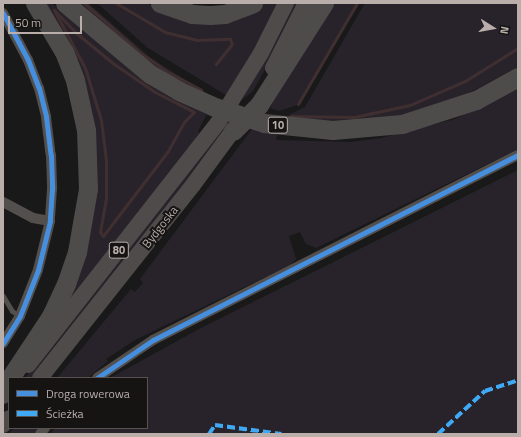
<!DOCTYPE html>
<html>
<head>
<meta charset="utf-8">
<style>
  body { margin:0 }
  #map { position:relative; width:521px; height:437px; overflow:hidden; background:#191919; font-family:"Titillium Web",sans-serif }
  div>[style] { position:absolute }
  .green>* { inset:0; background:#28232b }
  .stream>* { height:3px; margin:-1.5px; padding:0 1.5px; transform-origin:1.5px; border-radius:1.5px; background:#402f30 }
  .lane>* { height:5px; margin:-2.5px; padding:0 2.5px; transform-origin:2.5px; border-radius:2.5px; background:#524f4d }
  .street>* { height:10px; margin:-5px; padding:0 5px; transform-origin:5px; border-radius:5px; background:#524f4d }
  .primary>* { height:16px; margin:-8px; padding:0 8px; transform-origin:8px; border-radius:8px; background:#4e4b4a }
  .highway>* { height:19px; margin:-9.5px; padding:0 9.5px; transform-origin:9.5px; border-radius:9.5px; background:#4e4b4b }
  .quiet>* { height:4px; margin-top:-2px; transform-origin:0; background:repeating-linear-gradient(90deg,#3fa9f5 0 8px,transparent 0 12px) }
  .cycleway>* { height:5px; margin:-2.5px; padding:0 2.5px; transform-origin:2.5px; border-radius:2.5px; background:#468fdf }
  span { translate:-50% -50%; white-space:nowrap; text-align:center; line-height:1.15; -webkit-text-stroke:4px #151413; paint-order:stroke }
  .shield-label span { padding:1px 3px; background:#151413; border:1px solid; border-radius:3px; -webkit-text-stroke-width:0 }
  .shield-label { font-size:11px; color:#baaeab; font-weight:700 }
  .street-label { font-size:12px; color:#baaeab }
  .frame { position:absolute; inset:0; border:4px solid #baaeab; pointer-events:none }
  .legend { position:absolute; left:8px; top:377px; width:140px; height:52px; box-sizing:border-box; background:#151413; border:1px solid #575250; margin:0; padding:5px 7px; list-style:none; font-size:12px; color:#baaeab }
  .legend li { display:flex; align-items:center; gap:8px; height:20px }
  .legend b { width:20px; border:1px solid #575250 }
  .north { position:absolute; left:473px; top:8px; width:40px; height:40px; -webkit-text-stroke:3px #151413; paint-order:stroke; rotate:101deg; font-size:11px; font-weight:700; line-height:16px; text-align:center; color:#baaeab }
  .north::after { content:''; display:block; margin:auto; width:14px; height:18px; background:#baaeab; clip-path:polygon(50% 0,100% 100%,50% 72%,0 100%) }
  .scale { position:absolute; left:8px; top:16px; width:74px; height:18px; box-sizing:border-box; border:2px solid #baaeab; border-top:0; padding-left:5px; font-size:12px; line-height:14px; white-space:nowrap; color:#baaeab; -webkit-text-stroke:3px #151413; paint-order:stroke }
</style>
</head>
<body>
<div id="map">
  <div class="green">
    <i style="clip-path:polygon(46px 3px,52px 3px,121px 62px,208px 112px,198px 131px,200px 135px,53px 323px,95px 183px)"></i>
    <i style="clip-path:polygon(76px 3px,88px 3px,151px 58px,217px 100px,164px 74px)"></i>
    <i style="clip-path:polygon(97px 3px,147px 3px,152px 6px,252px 11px,265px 3px,279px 3px,253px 55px,226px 95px,148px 48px)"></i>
    <i style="clip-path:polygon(292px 3px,299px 3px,273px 55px,253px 91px,242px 100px)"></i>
    <i style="clip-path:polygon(329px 3px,359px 3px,300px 104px,279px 111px,270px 108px,295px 58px)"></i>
    <i style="clip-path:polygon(365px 3px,518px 3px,518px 67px,461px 97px,400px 116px,350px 122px,288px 118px,289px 115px,305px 107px)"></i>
    <i style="clip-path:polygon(518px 86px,518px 149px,316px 248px,306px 244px,300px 232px,289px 236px,296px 259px,290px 265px,135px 340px,106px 359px,108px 361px,88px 378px,57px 378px,131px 289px,135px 292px,143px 283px,140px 279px,252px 129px,277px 135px,276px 140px,351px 142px,381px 138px,455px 119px)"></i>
    <i style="clip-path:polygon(227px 123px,229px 123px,214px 147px,33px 378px,25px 378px)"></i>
    <i style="clip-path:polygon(518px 170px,518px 434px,50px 434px,55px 428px,147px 428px,147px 378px,110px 378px,197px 330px)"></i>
    <i style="clip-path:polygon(14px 428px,39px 428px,34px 434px,8px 434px)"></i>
  </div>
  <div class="stream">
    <i style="left:84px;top:3px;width:77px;rotate:41.3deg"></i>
    <i style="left:142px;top:54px;width:29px;rotate:35deg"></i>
    <i style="left:166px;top:71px;width:40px;rotate:28deg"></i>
    <i style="left:116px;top:3px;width:57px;rotate:30.6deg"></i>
    <i style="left:165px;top:32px;width:33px;rotate:14deg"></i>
    <i style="left:197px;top:40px;width:33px;rotate:-2deg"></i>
    <i style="left:230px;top:39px;width:5px;rotate:68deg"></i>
    <i style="left:232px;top:44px;width:26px;rotate:129deg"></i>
    <i style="left:54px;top:10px;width:30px;rotate:46deg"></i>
    <i style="left:75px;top:32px;width:50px;rotate:39.4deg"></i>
    <i style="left:114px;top:64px;width:50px;rotate:34.3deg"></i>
    <i style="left:155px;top:92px;width:44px;rotate:27.1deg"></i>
    <i style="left:194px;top:112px;width:14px;rotate:135deg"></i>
    <i style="left:184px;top:122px;width:33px;rotate:119deg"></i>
    <i style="left:168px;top:151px;width:107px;rotate:127.4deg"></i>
    <i style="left:103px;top:236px;width:5px;rotate:-127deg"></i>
    <i style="left:100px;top:232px;width:36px;rotate:-80deg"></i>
    <i style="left:106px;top:197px;width:37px;rotate:-90deg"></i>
    <i style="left:106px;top:160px;width:40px;rotate:-97.1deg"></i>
    <i style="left:101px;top:120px;width:54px;rotate:-107.1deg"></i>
    <i style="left:85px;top:68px;width:66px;rotate:-118.1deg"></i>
    <i style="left:298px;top:104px;width:117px;rotate:-59.7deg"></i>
    <i style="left:291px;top:116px;width:63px;rotate:0.9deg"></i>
    <i style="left:354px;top:117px;width:57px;rotate:-12.1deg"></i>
    <i style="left:410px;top:105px;width:60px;rotate:-23.6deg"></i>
    <i style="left:465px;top:81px;width:62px;rotate:-31.9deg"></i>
  </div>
  <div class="lane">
    <i style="left:3px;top:296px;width:17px;rotate:59deg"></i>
    <i style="left:12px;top:311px;width:9px;rotate:32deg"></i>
  </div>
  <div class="street">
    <i style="left:3px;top:13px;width:53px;rotate:62deg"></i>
    <i style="left:28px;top:60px;width:30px;rotate:69deg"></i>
    <i style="left:39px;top:88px;width:30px;rotate:76deg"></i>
    <i style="left:46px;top:117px;width:38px;rotate:83deg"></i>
    <i style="left:51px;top:155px;width:34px;rotate:88deg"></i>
    <i style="left:52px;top:189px;width:32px;rotate:94deg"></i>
    <i style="left:50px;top:221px;width:50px;rotate:103.8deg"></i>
    <i style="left:38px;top:270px;width:49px;rotate:111.4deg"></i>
    <i style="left:20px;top:316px;width:32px;rotate:122deg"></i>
    <i style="left:3px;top:202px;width:34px;rotate:28deg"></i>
    <i style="left:33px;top:218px;width:17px;rotate:10deg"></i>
    <i style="left:97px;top:378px;width:68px;rotate:-34.2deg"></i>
    <i style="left:153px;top:340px;width:409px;rotate:-26.9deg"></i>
    <i style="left:40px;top:434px;width:8px;rotate:-50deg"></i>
  </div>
  <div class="primary">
    <i style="left:273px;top:68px;width:73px;rotate:-63.1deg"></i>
    <i style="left:28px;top:365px;width:310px;rotate:-51.9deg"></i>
    <i style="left:219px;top:121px;width:80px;rotate:-58.3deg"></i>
    <i style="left:261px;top:53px;width:56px;rotate:-63.4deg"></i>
    <i style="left:40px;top:378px;width:246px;rotate:-51.6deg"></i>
    <i style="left:193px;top:185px;width:79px;rotate:-53.7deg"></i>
    <i style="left:3px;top:396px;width:9px;rotate:-49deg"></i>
    <i style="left:3px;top:425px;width:9px;rotate:-49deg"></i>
  </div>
  <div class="highway">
    <i style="left:65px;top:3px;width:111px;rotate:39.9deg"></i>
    <i style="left:150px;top:74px;width:34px;rotate:30deg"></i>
    <i style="left:179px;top:91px;width:36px;rotate:24deg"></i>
    <i style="left:212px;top:106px;width:55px;rotate:18.1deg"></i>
    <i style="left:264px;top:123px;width:69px;rotate:5.8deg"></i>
    <i style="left:333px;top:130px;width:69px;rotate:-5deg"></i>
    <i style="left:402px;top:124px;width:78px;rotate:-18deg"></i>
    <i style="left:476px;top:100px;width:48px;rotate:-28.7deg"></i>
    <i style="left:160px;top:3px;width:34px;rotate:19deg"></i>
    <i style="left:192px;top:14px;width:18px;rotate:3deg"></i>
    <i style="left:210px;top:15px;width:15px;rotate:-4deg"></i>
    <i style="left:225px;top:14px;width:30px;rotate:-21deg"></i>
    <i style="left:233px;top:131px;width:37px;rotate:-45deg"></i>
    <i style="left:259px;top:105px;width:121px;rotate:-57.5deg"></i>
    <i style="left:10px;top:378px;width:74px;rotate:-56.5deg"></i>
    <i style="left:51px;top:316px;width:35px;rotate:-65deg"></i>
    <i style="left:66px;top:284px;width:34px;rotate:-71deg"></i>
    <i style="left:77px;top:252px;width:64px;rotate:-80.1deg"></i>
    <i style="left:88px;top:189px;width:59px;rotate:-91.9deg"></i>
    <i style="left:86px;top:130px;width:51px;rotate:-102.4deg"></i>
    <i style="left:75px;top:80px;width:30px;rotate:-111deg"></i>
    <i style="left:64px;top:52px;width:57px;rotate:-120.6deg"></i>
  </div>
  <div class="quiet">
    <i style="left:209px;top:434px;width:11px;rotate:-56deg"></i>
    <i style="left:215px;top:425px;width:67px;rotate:7.8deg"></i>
    <i style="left:438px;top:434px;width:64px;rotate:-42.5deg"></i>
    <i style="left:485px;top:391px;width:35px;rotate:-18deg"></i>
  </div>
  <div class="cycleway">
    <i style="left:3px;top:13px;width:53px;rotate:62deg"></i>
    <i style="left:28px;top:60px;width:30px;rotate:69deg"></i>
    <i style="left:39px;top:88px;width:30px;rotate:76deg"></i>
    <i style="left:46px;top:117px;width:38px;rotate:83deg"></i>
    <i style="left:51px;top:155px;width:34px;rotate:88deg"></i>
    <i style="left:52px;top:189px;width:32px;rotate:94deg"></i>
    <i style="left:50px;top:221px;width:50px;rotate:103.8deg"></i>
    <i style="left:38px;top:270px;width:49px;rotate:111.4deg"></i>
    <i style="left:20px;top:316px;width:32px;rotate:122deg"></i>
    <i style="left:97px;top:378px;width:68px;rotate:-34.2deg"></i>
    <i style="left:153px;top:340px;width:409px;rotate:-26.9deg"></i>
  </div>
  <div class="shield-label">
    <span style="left:278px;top:125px">10</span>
    <span style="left:119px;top:250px">80</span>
  </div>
  <div class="street-label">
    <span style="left:160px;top:227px;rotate:-52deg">Bydgoska</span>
  </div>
  <div class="frame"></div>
  <ul class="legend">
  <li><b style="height:5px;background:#468fdf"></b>Droga rowerowa</li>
  <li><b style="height:5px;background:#3fa9f5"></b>Ścieżka</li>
  </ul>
  <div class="north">N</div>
  <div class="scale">50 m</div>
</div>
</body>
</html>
